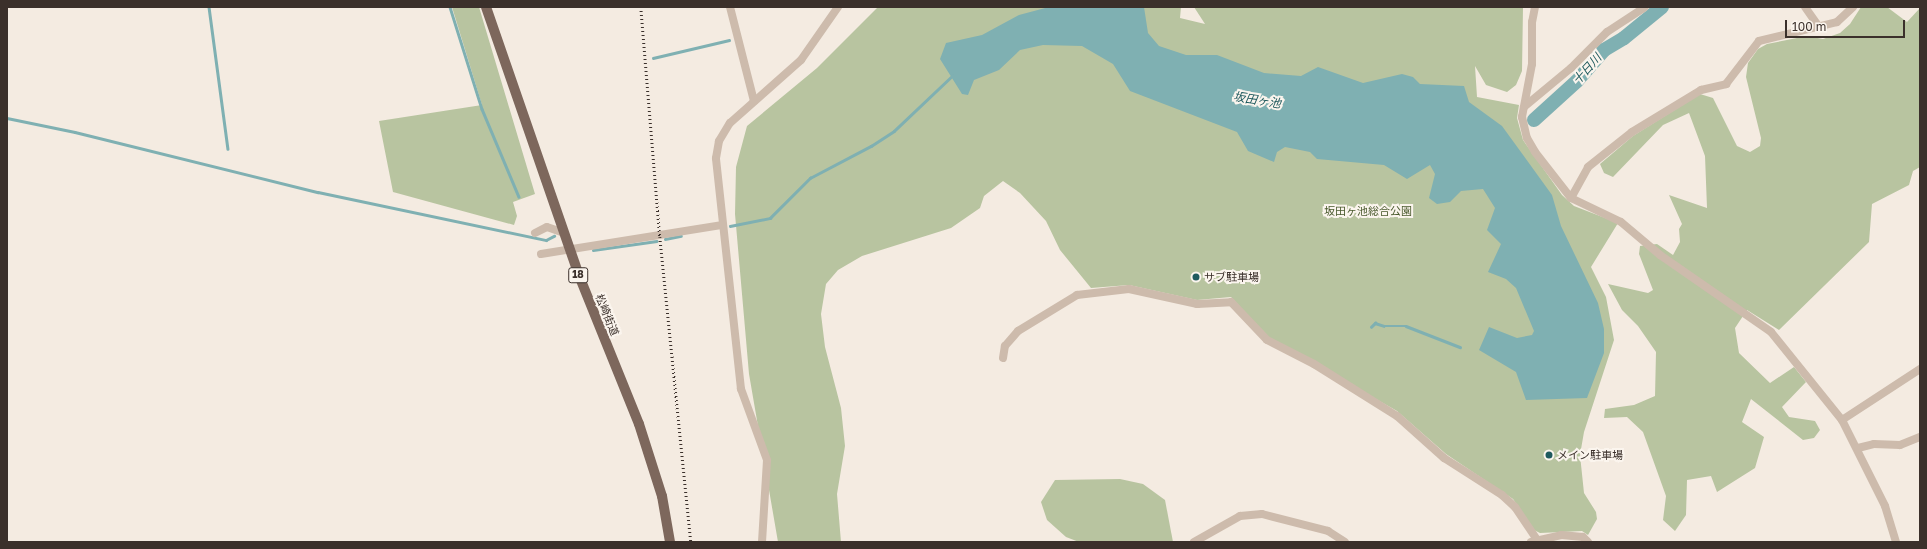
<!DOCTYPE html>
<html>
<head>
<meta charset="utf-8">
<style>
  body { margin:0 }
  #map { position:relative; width:1927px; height:549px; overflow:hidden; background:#f4ebe1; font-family:"Golos Text","Noto Sans JP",sans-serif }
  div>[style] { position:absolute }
  .green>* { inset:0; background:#b8c4a0 }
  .water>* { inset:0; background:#7fb0b2 }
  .stream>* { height:2.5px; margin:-1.25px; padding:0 1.25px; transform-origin:1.25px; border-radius:1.25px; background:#7fb0b2 }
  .river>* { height:14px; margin:-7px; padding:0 7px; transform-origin:7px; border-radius:7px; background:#7fb0b2 }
  .minor>* { height:8px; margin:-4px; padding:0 4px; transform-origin:4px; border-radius:4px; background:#cdbbac }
  .major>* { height:10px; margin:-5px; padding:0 5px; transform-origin:5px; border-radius:5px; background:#7d675c }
  .rail>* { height:2.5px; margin-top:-1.25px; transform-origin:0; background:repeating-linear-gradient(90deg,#3b302b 0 1px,transparent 0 4px) }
  .dots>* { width:11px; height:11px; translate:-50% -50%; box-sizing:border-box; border:2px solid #fbf5ee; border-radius:50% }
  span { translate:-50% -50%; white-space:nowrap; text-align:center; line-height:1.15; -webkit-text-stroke:4px #fbf5ee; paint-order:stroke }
  .shield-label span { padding:1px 3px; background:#fbf5ee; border:1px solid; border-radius:3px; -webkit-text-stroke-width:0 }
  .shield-label { font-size:10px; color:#3b302b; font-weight:700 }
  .park-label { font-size:11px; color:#4a5a2e }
  .poi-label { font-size:11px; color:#3b302b }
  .left { translate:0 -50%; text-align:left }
  .street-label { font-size:11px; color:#3b302b }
  .water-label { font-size:12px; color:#1f5a5e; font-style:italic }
  .frame { position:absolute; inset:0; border:8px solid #3b302b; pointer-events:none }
  .scale { position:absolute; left:1785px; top:20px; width:120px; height:18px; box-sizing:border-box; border:2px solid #3b302b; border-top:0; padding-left:5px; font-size:12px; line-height:14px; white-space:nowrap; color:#3b302b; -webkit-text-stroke:3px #fbf5ee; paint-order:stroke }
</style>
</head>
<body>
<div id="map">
  <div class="green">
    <i style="clip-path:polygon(452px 7px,479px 7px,535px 194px,513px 202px,517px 216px,514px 225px,393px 192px,379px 121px,482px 105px)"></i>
    <i style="clip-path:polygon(878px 7px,1181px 7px,1180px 18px,1205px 24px,1194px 7px,1523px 7px,1522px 71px,1516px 85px,1507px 92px,1486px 85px,1475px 66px,1477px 97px,1519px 105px,1517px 118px,1523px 140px,1562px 195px,1574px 206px,1618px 223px,1591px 267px,1606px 297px,1614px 340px,1584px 432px,1580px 455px,1584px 493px,1596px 512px,1597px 519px,1588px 535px,1582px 531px,1540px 533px,1534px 530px,1513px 499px,1446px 454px,1397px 411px,1269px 338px,1231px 297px,1197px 300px,1129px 285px,1091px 288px,1060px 250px,1046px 221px,1020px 193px,1003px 181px,984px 196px,980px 208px,951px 228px,862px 256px,838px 270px,826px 284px,821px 314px,825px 347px,841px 408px,845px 446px,837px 494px,841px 542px,778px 542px,749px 374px,735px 214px,736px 167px,747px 126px,817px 68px)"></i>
    <i style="clip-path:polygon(1861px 7px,1887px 7px,1907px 22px,1920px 8px,1920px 167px,1913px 171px,1909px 185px,1872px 204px,1869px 242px,1779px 330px,1747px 310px,1735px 328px,1739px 353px,1770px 383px,1794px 367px,1806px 382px,1782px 407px,1789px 417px,1815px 421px,1820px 430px,1814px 438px,1803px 440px,1751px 399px,1742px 422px,1764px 437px,1755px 468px,1717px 492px,1711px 476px,1687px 480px,1686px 515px,1675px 531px,1663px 520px,1666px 496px,1643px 432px,1627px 417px,1604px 418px,1605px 409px,1634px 405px,1655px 396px,1656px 352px,1638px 326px,1622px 310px,1608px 284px,1648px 293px,1653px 290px,1639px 254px,1640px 246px,1657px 244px,1673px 255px,1680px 242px,1679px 229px,1682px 224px,1669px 195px,1707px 208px,1705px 156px,1689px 113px,1663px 125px,1613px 177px,1604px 173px,1600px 164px,1633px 136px,1700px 94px,1713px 98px,1737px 146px,1750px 152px,1760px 146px,1761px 138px,1746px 77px,1748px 63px,1758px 49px,1767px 44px,1807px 36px,1823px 39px,1840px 33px,1850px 24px)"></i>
    <i style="clip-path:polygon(1120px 479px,1143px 484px,1165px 500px,1173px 542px,1079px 542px,1066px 537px,1047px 520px,1041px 502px,1055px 480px)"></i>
  </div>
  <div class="water">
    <i style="clip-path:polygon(1049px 7px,1144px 7px,1148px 33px,1159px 46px,1186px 55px,1217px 55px,1264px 73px,1301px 76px,1318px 67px,1363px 83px,1402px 74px,1413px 77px,1420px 84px,1464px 86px,1469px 102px,1502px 126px,1552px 195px,1561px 226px,1598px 303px,1604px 329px,1604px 353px,1587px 398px,1526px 400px,1516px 372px,1479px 350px,1489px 327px,1517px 338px,1532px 335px,1534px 331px,1516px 288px,1506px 279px,1488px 272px,1501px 244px,1487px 230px,1495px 208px,1483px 189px,1461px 191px,1450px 202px,1437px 204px,1429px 198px,1435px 174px,1430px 165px,1407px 179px,1384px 165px,1317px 159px,1310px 152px,1285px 147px,1277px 152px,1274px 162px,1248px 151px,1237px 132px,1130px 91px,1113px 64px,1082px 46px,1043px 45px,1020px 50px,999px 70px,974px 80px,968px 95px,962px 94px,940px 59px,946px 43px,982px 35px,1019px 15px)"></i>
  </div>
  <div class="stream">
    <i style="left:209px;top:7px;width:143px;rotate:82.4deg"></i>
    <i style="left:450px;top:7px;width:107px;rotate:72.6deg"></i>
    <i style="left:482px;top:109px;width:95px;rotate:67.2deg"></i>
    <i style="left:653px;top:58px;width:78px;rotate:-13.3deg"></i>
    <i style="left:7px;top:118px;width:69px;rotate:11.6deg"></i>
    <i style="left:75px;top:132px;width:250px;rotate:13.9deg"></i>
    <i style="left:318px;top:192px;width:233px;rotate:11.9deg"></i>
    <i style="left:546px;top:240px;width:9px;rotate:-27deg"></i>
    <i style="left:730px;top:226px;width:41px;rotate:-11.3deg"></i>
    <i style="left:770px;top:218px;width:57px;rotate:-45deg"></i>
    <i style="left:810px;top:178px;width:69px;rotate:-27.7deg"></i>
    <i style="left:871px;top:146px;width:27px;rotate:-33deg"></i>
    <i style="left:894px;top:131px;width:80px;rotate:-43.5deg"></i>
    <i style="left:665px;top:239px;width:16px;rotate:-11deg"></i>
    <i style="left:593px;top:250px;width:64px;rotate:-8.1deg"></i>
    <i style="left:1371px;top:327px;width:6px;rotate:-45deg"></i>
    <i style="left:1375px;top:323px;width:9px;rotate:18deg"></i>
    <i style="left:1384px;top:326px;width:22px"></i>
    <i style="left:1406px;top:326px;width:58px;rotate:21.3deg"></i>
  </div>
  <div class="river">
    <i style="left:1534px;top:120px;width:58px;rotate:-42.2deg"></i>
    <i style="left:1577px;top:81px;width:41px;rotate:-48.9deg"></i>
    <i style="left:1604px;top:50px;width:23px;rotate:-31deg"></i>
    <i style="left:1624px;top:38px;width:49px;rotate:-39.2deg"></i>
  </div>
  <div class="minor">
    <i style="left:730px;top:7px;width:97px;rotate:75.7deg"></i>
    <i style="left:1535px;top:7px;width:15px;rotate:101deg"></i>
    <i style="left:1532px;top:22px;width:42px;rotate:90deg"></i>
    <i style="left:1532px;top:64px;width:54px;rotate:100.7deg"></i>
    <i style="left:1522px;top:117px;width:22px;rotate:77deg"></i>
    <i style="left:1527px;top:138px;width:16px;rotate:60deg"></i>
    <i style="left:1535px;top:152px;width:58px;rotate:52deg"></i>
    <i style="left:1571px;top:198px;width:55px;rotate:25.6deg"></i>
    <i style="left:1621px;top:222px;width:51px;rotate:40.2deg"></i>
    <i style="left:1660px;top:255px;width:135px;rotate:34.7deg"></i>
    <i style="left:1771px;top:332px;width:113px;rotate:51.1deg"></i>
    <i style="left:1842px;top:420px;width:96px;rotate:63.4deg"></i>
    <i style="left:1885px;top:506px;width:38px;rotate:73deg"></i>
    <i style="left:1805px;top:7px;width:24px;rotate:55deg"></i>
    <i style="left:1524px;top:107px;width:61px;rotate:-39.7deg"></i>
    <i style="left:1571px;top:68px;width:51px;rotate:-45deg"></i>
    <i style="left:1607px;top:32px;width:45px;rotate:-33.3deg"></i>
    <i style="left:1571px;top:198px;width:35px;rotate:-61deg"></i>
    <i style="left:1588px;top:167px;width:56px;rotate:-38.5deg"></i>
    <i style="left:1632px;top:132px;width:81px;rotate:-31.3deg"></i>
    <i style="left:1701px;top:90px;width:26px;rotate:-13deg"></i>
    <i style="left:1726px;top:84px;width:54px;rotate:-52.5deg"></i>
    <i style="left:1759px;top:41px;width:80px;rotate:-13.7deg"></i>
    <i style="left:1837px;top:22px;width:22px;rotate:-43deg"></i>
    <i style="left:535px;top:233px;width:13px;rotate:-27deg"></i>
    <i style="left:547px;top:227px;width:18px;rotate:19deg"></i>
    <i style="left:541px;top:254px;width:184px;rotate:-9.1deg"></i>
    <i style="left:1003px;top:358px;width:12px;rotate:-81deg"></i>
    <i style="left:1005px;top:346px;width:20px;rotate:-49deg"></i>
    <i style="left:1018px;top:331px;width:69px;rotate:-31.4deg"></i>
    <i style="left:1077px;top:295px;width:52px;rotate:-6.6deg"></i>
    <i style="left:1129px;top:289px;width:70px;rotate:12.4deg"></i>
    <i style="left:1197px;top:304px;width:34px;rotate:-3deg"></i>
    <i style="left:1231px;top:302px;width:52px;rotate:46.5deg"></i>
    <i style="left:1267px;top:340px;width:53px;rotate:27.1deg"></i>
    <i style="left:1314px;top:364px;width:98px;rotate:32.1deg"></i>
    <i style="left:1397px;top:416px;width:63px;rotate:41.8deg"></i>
    <i style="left:1444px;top:458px;width:69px;rotate:32.5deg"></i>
    <i style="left:1502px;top:495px;width:18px;rotate:43deg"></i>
    <i style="left:1515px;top:507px;width:40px;rotate:56deg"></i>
    <i style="left:1842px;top:420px;width:93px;rotate:-33.2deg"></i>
    <i style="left:1858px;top:448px;width:16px;rotate:-14deg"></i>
    <i style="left:1874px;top:444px;width:26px;rotate:2deg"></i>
    <i style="left:1900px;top:445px;width:22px;rotate:-22deg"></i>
    <i style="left:762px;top:542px;width:82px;rotate:-86.5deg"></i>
    <i style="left:767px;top:460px;width:76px;rotate:-110.1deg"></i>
    <i style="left:741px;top:389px;width:232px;rotate:-96.2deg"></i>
    <i style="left:716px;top:158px;width:17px;rotate:-80deg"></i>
    <i style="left:719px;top:141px;width:21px;rotate:-59deg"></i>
    <i style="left:730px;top:123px;width:95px;rotate:-41.6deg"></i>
    <i style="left:801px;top:60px;width:65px;rotate:-55.1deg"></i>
    <i style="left:1194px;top:542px;width:53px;rotate:-29.5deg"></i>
    <i style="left:1240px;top:516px;width:22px;rotate:-5deg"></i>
    <i style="left:1262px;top:514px;width:68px;rotate:14.4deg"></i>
    <i style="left:1328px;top:531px;width:20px;rotate:33deg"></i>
    <i style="left:1531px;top:542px;width:31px;rotate:-13deg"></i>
    <i style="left:1561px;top:535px;width:22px;rotate:5deg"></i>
    <i style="left:1583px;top:537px;width:7px;rotate:45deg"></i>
  </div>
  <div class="major">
    <i style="left:486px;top:7px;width:287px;rotate:70.9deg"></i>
    <i style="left:580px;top:278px;width:157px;rotate:68deg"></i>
    <i style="left:639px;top:424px;width:76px;rotate:72.3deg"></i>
    <i style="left:662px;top:496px;width:47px;rotate:80.1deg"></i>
  </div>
  <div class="rail">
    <i style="left:641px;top:7px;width:231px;rotate:85.3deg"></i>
    <i style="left:660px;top:237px;width:307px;rotate:84.2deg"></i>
  </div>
  <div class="dots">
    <i style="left:1196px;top:277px;background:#1f5a5e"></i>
    <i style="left:1549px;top:455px;background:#1f5a5e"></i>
  </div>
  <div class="shield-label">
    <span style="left:578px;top:275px">18</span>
  </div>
  <div class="park-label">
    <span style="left:1368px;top:211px">坂田ヶ池総合公園</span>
  </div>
  <div class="poi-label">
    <span class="left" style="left:1204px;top:277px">サブ駐車場</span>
    <span class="left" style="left:1557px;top:455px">メイン駐車場</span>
  </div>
  <div class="street-label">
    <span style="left:607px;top:315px;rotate:68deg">松崎街道</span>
  </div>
  <div class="water-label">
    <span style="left:1587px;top:69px;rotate:-48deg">十日川</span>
    <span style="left:1257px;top:100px;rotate:9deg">坂田ヶ池</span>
  </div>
  <div class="frame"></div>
  <div class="scale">100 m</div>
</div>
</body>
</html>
